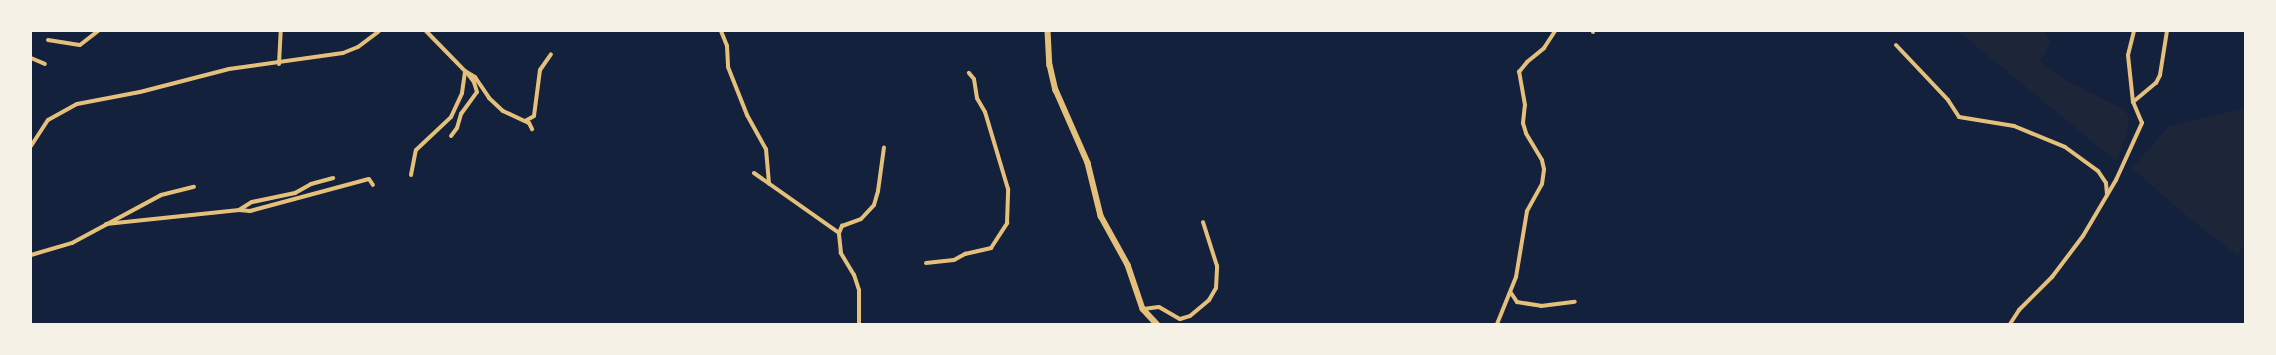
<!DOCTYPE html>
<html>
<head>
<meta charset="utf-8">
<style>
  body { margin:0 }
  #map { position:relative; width:2276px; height:355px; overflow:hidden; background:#14213d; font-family:Bitter,serif }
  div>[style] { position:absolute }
  .green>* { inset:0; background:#1d2539 }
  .minor>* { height:4px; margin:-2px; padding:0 2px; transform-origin:2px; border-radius:2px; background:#e5c07b }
  .tertiary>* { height:5.5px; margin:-2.75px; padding:0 2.75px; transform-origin:2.75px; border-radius:2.75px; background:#e5c07b }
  span { translate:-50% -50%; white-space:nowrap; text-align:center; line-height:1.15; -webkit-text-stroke:3px #f6f1e7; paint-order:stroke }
  .frame { position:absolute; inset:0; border:32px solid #f6f1e7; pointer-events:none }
</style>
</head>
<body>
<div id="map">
  <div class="green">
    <i style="clip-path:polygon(1958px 31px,2044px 31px,2051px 42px,2040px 61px,2064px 79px,2125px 110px,2129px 118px,2127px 133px,2116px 161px)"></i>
    <i style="clip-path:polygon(2245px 108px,2245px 242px,2238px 256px,2183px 213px,2132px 168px,2169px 126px)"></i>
  </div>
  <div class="minor">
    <i style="left:426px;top:31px;width:56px;rotate:45.7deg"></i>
    <i style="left:465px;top:71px;width:12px;rotate:31deg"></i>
    <i style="left:475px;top:77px;width:25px;rotate:56deg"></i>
    <i style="left:489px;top:98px;width:19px;rotate:43deg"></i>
    <i style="left:503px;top:111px;width:29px;rotate:25deg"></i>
    <i style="left:529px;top:123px;width:7px;rotate:63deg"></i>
    <i style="left:721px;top:31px;width:16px;rotate:68deg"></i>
    <i style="left:727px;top:46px;width:21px;rotate:87deg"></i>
    <i style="left:728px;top:67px;width:52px;rotate:68.4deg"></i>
    <i style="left:747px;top:115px;width:39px;rotate:61deg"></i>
    <i style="left:766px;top:149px;width:35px;rotate:85deg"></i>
    <i style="left:1593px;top:31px;width:1px;rotate:90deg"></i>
    <i style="left:48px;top:40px;width:32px;rotate:9deg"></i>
    <i style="left:80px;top:45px;width:23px;rotate:-38deg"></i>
    <i style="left:1896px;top:45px;width:76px;rotate:46.6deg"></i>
    <i style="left:1948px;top:100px;width:20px;rotate:57deg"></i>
    <i style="left:1959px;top:117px;width:56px;rotate:9.3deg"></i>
    <i style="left:2014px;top:126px;width:55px;rotate:22.4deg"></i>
    <i style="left:2065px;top:147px;width:41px;rotate:36deg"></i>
    <i style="left:2098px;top:171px;width:14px;rotate:56deg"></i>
    <i style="left:2106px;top:183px;width:12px;rotate:85deg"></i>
    <i style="left:31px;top:58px;width:15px;rotate:23deg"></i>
    <i style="left:279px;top:64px;width:33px;rotate:-87deg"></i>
    <i style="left:2133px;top:102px;width:30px;rotate:-40deg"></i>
    <i style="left:2156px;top:83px;width:9px;rotate:-63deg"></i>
    <i style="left:2160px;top:75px;width:45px;rotate:-81deg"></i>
    <i style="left:525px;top:121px;width:10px;rotate:-29deg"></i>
    <i style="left:534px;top:116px;width:46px;rotate:-82.6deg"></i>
    <i style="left:540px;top:70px;width:19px;rotate:-55deg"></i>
    <i style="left:451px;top:136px;width:10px;rotate:-53deg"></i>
    <i style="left:457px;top:128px;width:15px;rotate:-74deg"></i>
    <i style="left:461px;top:114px;width:27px;rotate:-54deg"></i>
    <i style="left:477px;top:92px;width:10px;rotate:-107deg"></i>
    <i style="left:474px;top:82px;width:10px;rotate:-127deg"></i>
    <i style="left:31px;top:146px;width:31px;rotate:-57deg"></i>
    <i style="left:48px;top:120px;width:33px;rotate:-29deg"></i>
    <i style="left:77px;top:104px;width:64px;rotate:-10.8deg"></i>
    <i style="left:140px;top:92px;width:92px;rotate:-14.5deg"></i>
    <i style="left:229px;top:69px;width:115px;rotate:-8deg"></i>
    <i style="left:343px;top:53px;width:16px;rotate:-22deg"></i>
    <i style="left:358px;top:47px;width:26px;rotate:-37deg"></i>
    <i style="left:754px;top:173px;width:104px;rotate:35.2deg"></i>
    <i style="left:411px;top:175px;width:25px;rotate:-79deg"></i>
    <i style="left:416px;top:150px;width:48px;rotate:-43.3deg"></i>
    <i style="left:451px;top:117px;width:26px;rotate:-65deg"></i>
    <i style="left:462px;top:93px;width:22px;rotate:-82deg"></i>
    <i style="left:239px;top:210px;width:11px;rotate:5deg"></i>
    <i style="left:250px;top:211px;width:123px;rotate:-15.1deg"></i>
    <i style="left:369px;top:179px;width:7px;rotate:56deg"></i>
    <i style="left:106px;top:224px;width:134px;rotate:-6deg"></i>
    <i style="left:239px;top:210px;width:15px;rotate:-32deg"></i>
    <i style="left:252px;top:202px;width:44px;rotate:-11.8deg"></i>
    <i style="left:295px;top:193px;width:18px;rotate:-29deg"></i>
    <i style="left:311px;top:184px;width:23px;rotate:-15deg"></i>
    <i style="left:31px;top:255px;width:43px;rotate:-16.3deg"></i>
    <i style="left:72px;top:243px;width:101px;rotate:-28.3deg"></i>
    <i style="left:161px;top:195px;width:34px;rotate:-14deg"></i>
    <i style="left:926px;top:263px;width:28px;rotate:-6deg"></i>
    <i style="left:954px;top:260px;width:13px;rotate:-29deg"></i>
    <i style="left:965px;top:254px;width:27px;rotate:-13deg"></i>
    <i style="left:991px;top:248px;width:30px;rotate:-57deg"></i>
    <i style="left:1007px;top:223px;width:34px;rotate:-88deg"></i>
    <i style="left:1008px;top:189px;width:80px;rotate:-106.6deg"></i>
    <i style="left:985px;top:112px;width:16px;rotate:-120deg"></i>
    <i style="left:977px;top:98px;width:19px;rotate:-99deg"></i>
    <i style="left:974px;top:79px;width:8px;rotate:-130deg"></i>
    <i style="left:1511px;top:293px;width:11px;rotate:56deg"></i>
    <i style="left:1517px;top:302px;width:24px;rotate:9deg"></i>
    <i style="left:1541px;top:306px;width:34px;rotate:-7deg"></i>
    <i style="left:1143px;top:309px;width:16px;rotate:-7deg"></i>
    <i style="left:1159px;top:307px;width:24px;rotate:30deg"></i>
    <i style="left:1180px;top:319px;width:10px;rotate:-17deg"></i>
    <i style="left:1190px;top:316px;width:25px;rotate:-40deg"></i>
    <i style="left:1209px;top:300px;width:14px;rotate:-60deg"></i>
    <i style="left:1216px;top:288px;width:22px;rotate:-87deg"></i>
    <i style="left:1217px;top:266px;width:46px;rotate:-107.7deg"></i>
    <i style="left:859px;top:324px;width:34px;rotate:-90deg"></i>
    <i style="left:859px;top:290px;width:16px;rotate:-108deg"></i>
    <i style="left:854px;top:275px;width:26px;rotate:-121deg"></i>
    <i style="left:841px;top:253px;width:20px;rotate:-96deg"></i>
    <i style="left:839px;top:233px;width:8px;rotate:-67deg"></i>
    <i style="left:842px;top:226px;width:20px;rotate:-20deg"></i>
    <i style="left:861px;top:219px;width:19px;rotate:-47deg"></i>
    <i style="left:874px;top:205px;width:15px;rotate:-74deg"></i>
    <i style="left:878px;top:191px;width:44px;rotate:-82.2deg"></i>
    <i style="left:1497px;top:324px;width:51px;rotate:-68deg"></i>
    <i style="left:1516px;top:277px;width:67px;rotate:-80.5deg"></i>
    <i style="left:1527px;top:211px;width:31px;rotate:-61deg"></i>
    <i style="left:1542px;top:184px;width:15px;rotate:-82deg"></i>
    <i style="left:1544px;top:169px;width:9px;rotate:-103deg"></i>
    <i style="left:1542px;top:160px;width:31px;rotate:-121deg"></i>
    <i style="left:1526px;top:133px;width:10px;rotate:-107deg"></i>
    <i style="left:1523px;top:123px;width:18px;rotate:-84deg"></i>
    <i style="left:1525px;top:105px;width:34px;rotate:-100deg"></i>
    <i style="left:1519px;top:72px;width:13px;rotate:-51deg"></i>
    <i style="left:1527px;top:62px;width:22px;rotate:-39deg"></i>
    <i style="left:1544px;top:48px;width:20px;rotate:-57deg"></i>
    <i style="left:2010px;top:324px;width:17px;rotate:-57deg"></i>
    <i style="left:2019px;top:310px;width:47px;rotate:-45deg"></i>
    <i style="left:2052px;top:277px;width:51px;rotate:-52.9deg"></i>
    <i style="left:2083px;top:236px;width:65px;rotate:-59.5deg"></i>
    <i style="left:2116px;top:180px;width:63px;rotate:-65.5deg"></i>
    <i style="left:2142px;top:123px;width:23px;rotate:-113deg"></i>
    <i style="left:2133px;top:102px;width:47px;rotate:-96.1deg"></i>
    <i style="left:2128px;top:55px;width:25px;rotate:-76deg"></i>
  </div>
  <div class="tertiary">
    <i style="left:1048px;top:31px;width:34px;rotate:87deg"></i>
    <i style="left:1050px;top:65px;width:26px;rotate:77deg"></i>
    <i style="left:1056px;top:90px;width:80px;rotate:66.3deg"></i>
    <i style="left:1088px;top:163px;width:55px;rotate:76.2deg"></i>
    <i style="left:1101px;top:216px;width:56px;rotate:61.1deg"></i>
    <i style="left:1128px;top:265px;width:46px;rotate:71.2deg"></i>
    <i style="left:1143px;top:309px;width:21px;rotate:47deg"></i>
  </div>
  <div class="frame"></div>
</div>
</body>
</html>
